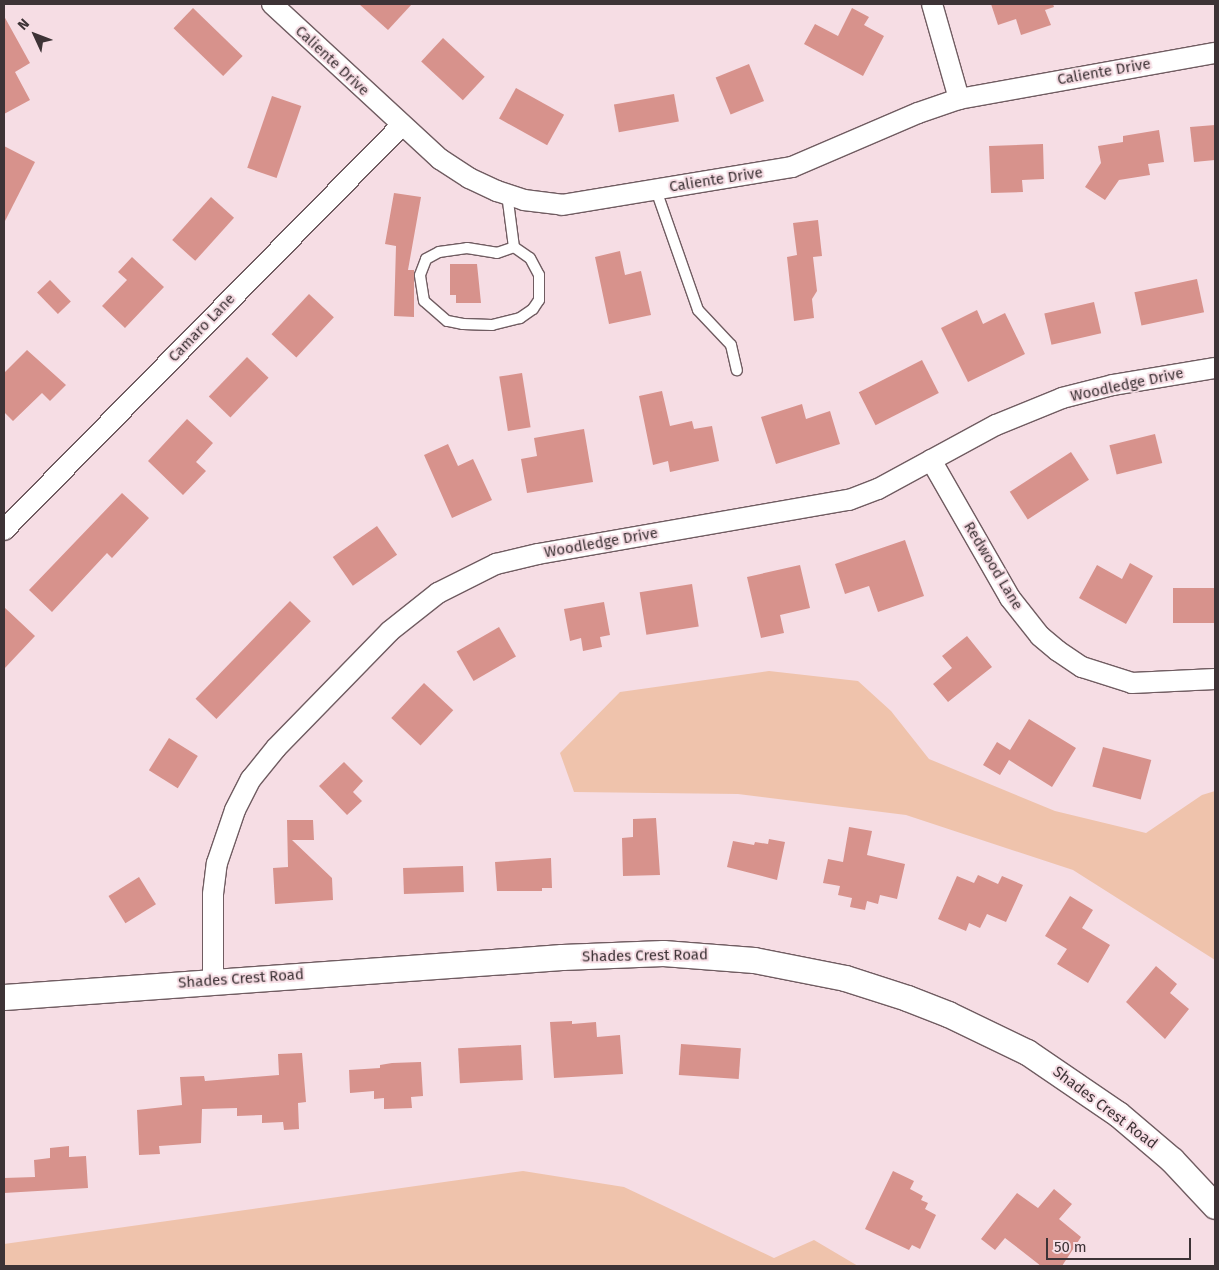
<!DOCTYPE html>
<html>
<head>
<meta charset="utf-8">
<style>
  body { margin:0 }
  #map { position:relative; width:1219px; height:1270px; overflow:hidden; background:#f6dde4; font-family:"Fira Sans",sans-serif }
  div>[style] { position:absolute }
  .green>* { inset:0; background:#efc3ac }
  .building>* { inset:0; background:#d7928c; transform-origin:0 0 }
  .roads { filter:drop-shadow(1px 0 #705c61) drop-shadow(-1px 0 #705c61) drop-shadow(0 1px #705c61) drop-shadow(0 -1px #705c61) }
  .service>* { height:10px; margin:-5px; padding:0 5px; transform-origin:5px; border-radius:5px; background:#fff }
  .minor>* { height:20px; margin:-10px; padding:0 10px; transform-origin:10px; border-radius:10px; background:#fff }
  .tertiary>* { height:25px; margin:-12.5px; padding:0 12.5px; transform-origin:12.5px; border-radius:12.5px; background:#fff }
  span { translate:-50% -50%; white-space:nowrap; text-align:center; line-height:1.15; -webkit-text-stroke:4px #f6dde4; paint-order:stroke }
  .street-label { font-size:15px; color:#3d3336 }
  .frame { position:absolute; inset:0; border:5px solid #3d3336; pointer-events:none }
  .north { position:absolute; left:10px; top:10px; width:50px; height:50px; -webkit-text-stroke:4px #f6dde4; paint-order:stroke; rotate:313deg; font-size:14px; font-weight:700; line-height:20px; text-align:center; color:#3d3336 }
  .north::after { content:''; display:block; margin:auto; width:18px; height:22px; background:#3d3336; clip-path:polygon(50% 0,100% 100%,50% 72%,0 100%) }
  .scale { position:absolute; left:1046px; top:1238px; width:145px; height:22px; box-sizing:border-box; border:2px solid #3d3336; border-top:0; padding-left:6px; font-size:15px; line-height:18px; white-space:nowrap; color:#3d3336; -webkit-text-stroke:4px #f6dde4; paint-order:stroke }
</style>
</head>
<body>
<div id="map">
  <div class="green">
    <i style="clip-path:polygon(769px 671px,858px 681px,891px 711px,929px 759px,1055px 811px,1146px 833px,1202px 795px,1215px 791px,1215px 960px,1073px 870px,906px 815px,738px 794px,574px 792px,560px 753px,620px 692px)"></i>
    <i style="clip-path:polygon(523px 1171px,624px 1187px,774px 1258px,814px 1240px,858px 1266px,4px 1266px,4px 1244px)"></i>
  </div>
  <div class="building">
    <i style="clip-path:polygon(359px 4px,412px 4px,388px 30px)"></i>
    <i style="clip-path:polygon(991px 4px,1053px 4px,1054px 7px,1045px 10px,1051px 25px,1021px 35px,1016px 19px,998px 25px)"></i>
    <i style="left:193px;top:8px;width:69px;height:28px;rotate:44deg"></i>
    <i style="clip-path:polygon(852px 8px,869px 17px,864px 25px,884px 36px,863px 76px,804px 44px,815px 24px,838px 36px)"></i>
    <i style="clip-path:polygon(4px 16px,30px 63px,15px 72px,30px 100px,4px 114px)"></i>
    <i style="left:443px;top:38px;width:57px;height:32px;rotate:43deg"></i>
    <i style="left:749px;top:64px;width:40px;height:36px;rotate:68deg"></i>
    <i style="left:516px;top:88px;width:55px;height:35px;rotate:29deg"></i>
    <i style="left:674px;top:94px;width:28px;height:61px;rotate:80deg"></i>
    <i style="left:272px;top:96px;width:31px;height:76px;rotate:19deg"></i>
    <i style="clip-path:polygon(1215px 125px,1215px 160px,1194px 162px,1190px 127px)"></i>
    <i style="clip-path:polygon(1159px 130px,1164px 162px,1148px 164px,1150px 175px,1119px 180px,1105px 200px,1085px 187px,1101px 163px,1098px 146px,1123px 142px,1123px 136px)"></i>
    <i style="clip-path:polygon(1043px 144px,1044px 179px,1022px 180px,1023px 192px,991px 193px,989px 146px)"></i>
    <i style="clip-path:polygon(4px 146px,35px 162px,4px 223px)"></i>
    <i style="clip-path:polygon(394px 193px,421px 197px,408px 270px,414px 270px,414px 317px,394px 316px,396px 246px,385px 244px)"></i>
    <i style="left:211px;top:197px;width:31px;height:58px;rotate:42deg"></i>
    <i style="clip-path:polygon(818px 220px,822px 256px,813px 257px,817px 291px,812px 299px,814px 318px,794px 321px,787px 257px,797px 255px,793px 223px)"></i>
    <i style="clip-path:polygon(620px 251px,625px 275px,641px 271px,651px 315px,609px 324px,595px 257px)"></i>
    <i style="clip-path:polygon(132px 257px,164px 287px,125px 328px,102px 306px,127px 280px,118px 272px)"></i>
    <i style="clip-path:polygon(450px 264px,477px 264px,481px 303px,456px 303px,456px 295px,450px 295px)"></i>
    <i style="left:1197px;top:279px;width:34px;height:64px;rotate:78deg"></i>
    <i style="left:50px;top:280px;width:30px;height:18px;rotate:46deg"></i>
    <i style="left:309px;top:294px;width:34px;height:55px;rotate:43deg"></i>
    <i style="left:1094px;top:302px;width:32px;height:51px;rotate:77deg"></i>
    <i style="clip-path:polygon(977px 310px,983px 324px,1005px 313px,1025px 354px,968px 382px,941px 328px)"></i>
    <i style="clip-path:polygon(27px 350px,66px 385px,50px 401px,42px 393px,13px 421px,4px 412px,4px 373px)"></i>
    <i style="left:247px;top:357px;width:30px;height:55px;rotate:44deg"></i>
    <i style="left:922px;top:360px;width:37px;height:71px;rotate:63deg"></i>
    <i style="left:522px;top:373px;width:55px;height:23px;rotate:81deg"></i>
    <i style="clip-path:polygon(662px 391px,670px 426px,692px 421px,694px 429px,712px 426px,719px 461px,670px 472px,668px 461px,653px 465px,639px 396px)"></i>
    <i style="clip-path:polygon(802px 404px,806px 419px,830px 411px,840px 444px,776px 464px,761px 417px)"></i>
    <i style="clip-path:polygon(187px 419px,213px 443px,196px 462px,206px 471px,183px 495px,148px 461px)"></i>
    <i style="clip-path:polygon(584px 429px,593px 482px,527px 493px,521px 459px,537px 456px,534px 438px)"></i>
    <i style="left:1155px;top:434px;width:30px;height:47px;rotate:76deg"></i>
    <i style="clip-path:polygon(448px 444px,458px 466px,473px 459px,492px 500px,452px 518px,424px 455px)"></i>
    <i style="left:1071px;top:452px;width:33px;height:73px;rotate:57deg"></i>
    <i style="clip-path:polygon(122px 493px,149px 518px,112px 558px,107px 553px,52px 612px,29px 590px)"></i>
    <i style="left:377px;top:526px;width:35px;height:54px;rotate:55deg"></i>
    <i style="clip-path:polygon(905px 540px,924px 596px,878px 612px,869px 586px,845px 594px,835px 564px)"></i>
    <i style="clip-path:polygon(1130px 563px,1153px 576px,1126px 624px,1079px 598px,1097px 565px,1122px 579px)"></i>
    <i style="clip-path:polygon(800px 565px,810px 608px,780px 615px,784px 633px,761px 638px,747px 577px)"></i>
    <i style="left:692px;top:584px;width:43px;height:53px;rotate:81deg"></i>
    <i style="left:1215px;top:588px;width:35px;height:42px;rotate:90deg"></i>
    <i style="left:290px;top:601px;width:29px;height:136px;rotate:44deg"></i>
    <i style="clip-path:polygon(604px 602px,610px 635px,600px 637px,602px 647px,583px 651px,581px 638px,570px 641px,564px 609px)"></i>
    <i style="clip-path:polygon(4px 607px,35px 636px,4px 669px)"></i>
    <i style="left:499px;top:627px;width:34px;height:49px;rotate:60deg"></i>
    <i style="clip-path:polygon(967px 636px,992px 667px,948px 702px,933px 684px,952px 668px,942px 656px)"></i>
    <i style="left:424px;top:683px;width:40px;height:48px;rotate:43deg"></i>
    <i style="clip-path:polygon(1029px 719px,1076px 748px,1052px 787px,1009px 760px,1000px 775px,983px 765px,997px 742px,1010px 750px)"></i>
    <i style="left:169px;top:738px;width:34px;height:38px;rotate:32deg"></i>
    <i style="left:1103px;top:747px;width:50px;height:41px;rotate:15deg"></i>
    <i style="clip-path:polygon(344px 762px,363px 781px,353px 792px,362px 801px,347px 815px,319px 786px)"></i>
    <i style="clip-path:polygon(656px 818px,660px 875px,623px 876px,622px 838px,633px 837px,633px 819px)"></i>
    <i style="clip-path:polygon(287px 820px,313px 820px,314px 840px,292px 840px,332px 878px,333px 900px,275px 904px,273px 868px,288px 867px)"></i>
    <i style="clip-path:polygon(849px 827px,872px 831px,867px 855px,905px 864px,897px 899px,880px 895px,878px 904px,867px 901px,865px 910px,850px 907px,852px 898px,838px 895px,840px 886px,823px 883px,828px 859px,843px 862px)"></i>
    <i style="clip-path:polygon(769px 839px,785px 842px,777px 880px,727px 867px,733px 841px,754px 845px,755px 842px,768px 844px)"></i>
    <i style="clip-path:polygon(551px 858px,552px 888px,542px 888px,542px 891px,497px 891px,495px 862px)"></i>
    <i style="left:463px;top:866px;width:26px;height:60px;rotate:88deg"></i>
    <i style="clip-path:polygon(978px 875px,998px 884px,1002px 876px,1023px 885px,1006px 922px,987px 914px,980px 928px,969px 923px,966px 931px,938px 919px,957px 876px,974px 883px)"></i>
    <i style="left:139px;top:877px;width:32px;height:36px;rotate:58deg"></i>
    <i style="clip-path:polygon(1070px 896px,1093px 910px,1082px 928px,1110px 945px,1088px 983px,1057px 964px,1067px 949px,1045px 936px)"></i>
    <i style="clip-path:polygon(1156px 966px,1177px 984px,1170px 993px,1189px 1009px,1165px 1039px,1126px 1002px)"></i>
    <i style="clip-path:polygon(572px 1021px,572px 1024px,596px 1022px,597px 1037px,620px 1035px,623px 1074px,554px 1078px,550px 1022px)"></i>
    <i style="left:681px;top:1044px;width:60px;height:31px;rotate:4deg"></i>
    <i style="left:521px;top:1045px;width:35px;height:63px;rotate:87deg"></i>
    <i style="clip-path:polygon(302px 1053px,306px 1102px,298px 1103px,299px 1129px,284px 1130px,283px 1122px,262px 1123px,262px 1115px,237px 1116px,237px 1108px,202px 1109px,201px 1143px,159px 1146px,160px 1154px,139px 1155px,137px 1110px,182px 1105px,180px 1077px,204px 1076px,205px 1081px,279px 1075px,278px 1054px)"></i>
    <i style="clip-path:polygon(421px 1062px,423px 1096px,411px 1097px,412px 1108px,384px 1109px,384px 1098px,374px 1099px,374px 1091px,350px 1093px,349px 1070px,380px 1068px,380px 1065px,392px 1063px)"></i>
    <i style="clip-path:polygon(69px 1146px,69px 1157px,86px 1156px,88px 1188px,4px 1193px,4px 1178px,35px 1177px,34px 1160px,50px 1158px,50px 1148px)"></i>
    <i style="clip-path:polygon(893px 1171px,914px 1181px,910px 1189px,923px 1196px,921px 1200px,928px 1203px,925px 1209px,936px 1215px,920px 1249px,912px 1245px,909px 1250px,865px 1229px)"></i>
    <i style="clip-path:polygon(1054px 1189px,1072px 1204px,1059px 1219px,1081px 1237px,1062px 1266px,1041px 1266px,1005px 1238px,995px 1250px,981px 1239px,1017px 1193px,1038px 1208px)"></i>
  </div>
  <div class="roads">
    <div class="service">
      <i style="left:656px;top:190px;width:127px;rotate:70.7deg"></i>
      <i style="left:698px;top:310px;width:48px;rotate:46.7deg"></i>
      <i style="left:731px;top:345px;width:26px;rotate:77deg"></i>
      <i style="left:507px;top:194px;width:53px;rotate:82.5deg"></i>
      <i style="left:514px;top:247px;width:19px;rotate:35deg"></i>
      <i style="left:530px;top:258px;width:19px;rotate:62deg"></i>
      <i style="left:539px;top:275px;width:25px;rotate:90deg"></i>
      <i style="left:539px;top:300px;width:11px;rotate:124deg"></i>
      <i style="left:533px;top:309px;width:16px;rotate:145deg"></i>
      <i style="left:520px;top:318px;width:29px;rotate:166deg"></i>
      <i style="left:492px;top:325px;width:29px;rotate:-178deg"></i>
      <i style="left:463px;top:324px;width:16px;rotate:-169deg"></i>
      <i style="left:447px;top:321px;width:30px;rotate:-139deg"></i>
      <i style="left:424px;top:301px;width:26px;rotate:-99deg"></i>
      <i style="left:420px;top:275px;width:17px;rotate:-69deg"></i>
      <i style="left:426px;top:259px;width:15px;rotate:-28deg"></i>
      <i style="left:439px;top:252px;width:28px;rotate:-8deg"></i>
      <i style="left:467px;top:248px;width:30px;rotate:9deg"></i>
      <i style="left:497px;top:253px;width:18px;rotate:-19deg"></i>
    </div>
    <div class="minor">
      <i style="left:272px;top:4px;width:229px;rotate:42.7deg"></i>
      <i style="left:440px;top:159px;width:35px;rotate:33deg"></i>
      <i style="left:469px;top:178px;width:31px;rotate:25deg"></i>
      <i style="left:497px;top:191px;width:28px;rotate:18deg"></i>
      <i style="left:524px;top:200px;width:38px;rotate:7deg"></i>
      <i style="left:562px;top:205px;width:233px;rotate:-9.4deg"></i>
      <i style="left:792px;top:167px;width:137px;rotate:-23.2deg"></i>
      <i style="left:918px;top:113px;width:43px;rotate:-18.9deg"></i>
      <i style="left:959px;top:99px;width:260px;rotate:-10.2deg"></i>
      <i style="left:932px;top:4px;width:99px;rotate:74.1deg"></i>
      <i style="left:931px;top:460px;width:159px;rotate:60.2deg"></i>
      <i style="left:1010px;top:598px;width:48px;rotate:51.7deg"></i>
      <i style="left:1040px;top:636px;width:23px;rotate:40deg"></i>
      <i style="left:1058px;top:651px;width:29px;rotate:34deg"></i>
      <i style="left:1082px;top:667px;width:52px;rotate:17.7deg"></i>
      <i style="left:1132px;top:683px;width:83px;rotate:-2.8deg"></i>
      <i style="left:4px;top:530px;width:566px;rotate:-45.5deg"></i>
      <i style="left:213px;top:981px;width:87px;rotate:-90deg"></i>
      <i style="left:213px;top:894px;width:31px;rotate:-83deg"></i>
      <i style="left:217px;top:863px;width:56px;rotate:-71.2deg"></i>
      <i style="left:235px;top:810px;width:35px;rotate:-63deg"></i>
      <i style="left:251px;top:779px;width:40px;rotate:-51deg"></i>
      <i style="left:276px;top:748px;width:163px;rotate:-45.7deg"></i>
      <i style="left:390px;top:631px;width:61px;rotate:-38.4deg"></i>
      <i style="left:438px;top:593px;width:65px;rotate:-26.6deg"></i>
      <i style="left:496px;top:564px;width:43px;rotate:-13.4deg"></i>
      <i style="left:538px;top:554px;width:316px;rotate:-9.9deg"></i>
      <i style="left:849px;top:500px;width:31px;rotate:-21deg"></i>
      <i style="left:878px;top:489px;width:134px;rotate:-28.5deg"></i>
      <i style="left:996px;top:425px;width:71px;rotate:-22.2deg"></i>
      <i style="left:1062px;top:398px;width:53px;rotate:-14.3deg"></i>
      <i style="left:1113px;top:385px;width:103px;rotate:-9.5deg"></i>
    </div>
    <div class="tertiary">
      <i style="left:4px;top:997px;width:559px;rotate:-4.1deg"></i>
      <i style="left:562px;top:957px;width:101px;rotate:-2.3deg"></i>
      <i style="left:663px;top:953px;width:91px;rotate:4.4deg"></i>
      <i style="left:754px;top:960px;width:93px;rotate:11.2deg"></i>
      <i style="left:845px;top:978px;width:65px;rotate:17.9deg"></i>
      <i style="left:907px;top:998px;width:44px;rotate:21.3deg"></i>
      <i style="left:948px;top:1014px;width:88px;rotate:25.7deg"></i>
      <i style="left:1027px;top:1052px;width:110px;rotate:34.3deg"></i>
      <i style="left:1118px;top:1114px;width:71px;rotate:40.4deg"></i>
      <i style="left:1172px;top:1160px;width:63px;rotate:46.9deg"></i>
    </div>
  </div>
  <div class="street-label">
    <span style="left:332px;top:61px;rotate:43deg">Caliente Drive</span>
    <span style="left:1104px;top:72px;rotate:-10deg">Caliente Drive</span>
    <span style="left:716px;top:180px;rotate:-9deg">Caliente Drive</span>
    <span style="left:202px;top:328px;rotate:-46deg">Camaro Lane</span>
    <span style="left:1127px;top:385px;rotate:-12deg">Woodledge Drive</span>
    <span style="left:601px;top:543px;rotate:-10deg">Woodledge Drive</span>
    <span style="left:993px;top:566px;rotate:59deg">Redwood Lane</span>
    <span style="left:645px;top:956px;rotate:-1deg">Shades Crest Road</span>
    <span style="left:241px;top:979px;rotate:-4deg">Shades Crest Road</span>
    <span style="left:1105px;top:1108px;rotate:37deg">Shades Crest Road</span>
  </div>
  <div class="frame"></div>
  <div class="north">N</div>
  <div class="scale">50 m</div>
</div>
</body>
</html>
